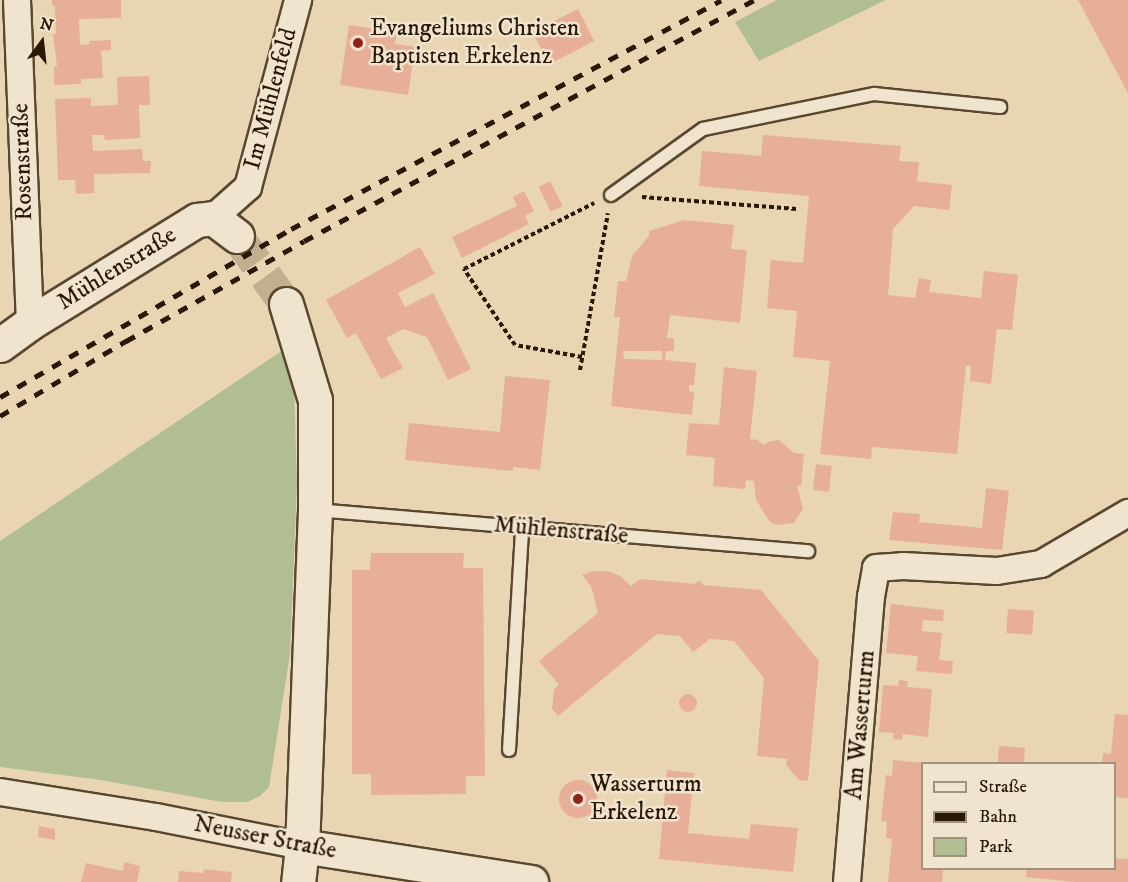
<!DOCTYPE html>
<html>
<head>
<meta charset="utf-8">
<style>
  body { margin:0 }
  #map { position:relative; width:1128px; height:882px; overflow:hidden; background:#ead5b3; font-family:"IM FELL DW Pica",serif }
  div>[style] { position:absolute }
  .green>* { inset:0; background:#b0be91 }
  .building>* { inset:0; background:#e7ae98; transform-origin:0 0 }
  .round { border-radius:50% }
  .secondary-tunnel>* { height:33px; margin-top:-16.5px; transform-origin:0; background:repeating-linear-gradient(90deg,#c3af90 0 33px,transparent 0 49px) }
  .path>* { height:4px; margin-top:-2px; transform-origin:0; background:repeating-linear-gradient(90deg,#291805 0 4.5px,transparent 0 7.5px) }
  .roads { filter:drop-shadow(2px 0 #594730) drop-shadow(-2px 0 #594730) drop-shadow(0 2px #594730) drop-shadow(0 -2px #594730) }
  .lane>* { height:12px; margin:-6px; padding:0 6px; transform-origin:6px; border-radius:6px; background:#f1e4ce }
  .street>* { height:26px; margin:-13px; padding:0 13px; transform-origin:13px; border-radius:13px; background:#f1e4ce }
  .secondary>* { height:33px; margin:-16.5px; padding:0 16.5px; transform-origin:16.5px; border-radius:16.5px; background:#f1e4ce }
  .rail>* { height:4.5px; margin-top:-2.25px; transform-origin:0; background:repeating-linear-gradient(90deg,#291805 0 10px,transparent 0 20px) }
  .dots>* { width:16px; height:16px; translate:-50% -50%; box-sizing:border-box; border:3px solid #f1e4ce; border-radius:50% }
  span { translate:-50% -50%; white-space:nowrap; text-align:center; line-height:1.15; -webkit-text-stroke:5px #f1e4ce; paint-order:stroke }
  .poi-label { font-size:24px; color:#291805 }
  .left { translate:0 -50%; text-align:left }
  .street-label { font-size:24px; color:#291805 }
  .legend { position:absolute; left:921px; top:762px; width:195px; height:108px; box-sizing:border-box; background:#f1e4ce; border:2px solid #a1927e; margin:0; padding:8px 10px; list-style:none; font-size:18px; color:#291805 }
  .legend li { display:flex; align-items:center; gap:12px; height:30px }
  .legend b { width:30px; border:2px solid #a1927e }
  .north { position:absolute; left:12px; top:12px; width:60px; height:60px; -webkit-text-stroke:4px #f1e4ce; paint-order:stroke; rotate:15deg; font-size:16px; font-weight:700; line-height:24px; text-align:center; color:#291805 }
  .north::after { content:''; display:block; margin:auto; width:21px; height:27px; background:#291805; clip-path:polygon(50% 0,100% 100%,50% 72%,0 100%) }
</style>
</head>
<body>
<div id="map">
  <div class="green">
    <i style="clip-path:polygon(777px 0,886px 0,759px 61px,735px 22px)"></i>
    <i style="clip-path:polygon(283px 350px,294px 382px,297px 484px,290px 654px,269px 787px,260px 796px,247px 802px,222px 802px,101px 780px,0 767px,0 541px)"></i>
  </div>
  <div class="building">
    <i style="clip-path:polygon(52px 0,121px 0,121px 18px,79px 19px,80px 45px,90px 44px,89px 41px,111px 40px,111px 50px,101px 51px,103px 78px,81px 79px,81px 84px,54px 85px,54px 66px,57px 66px,53px 34px,56px 34px,55px 6px,52px 6px)"></i>
    <i style="clip-path:polygon(1078px 0,1128px 0,1128px 93px)"></i>
    <i style="left:578px;top:9px;width:36px;height:51px;rotate:63deg"></i>
    <i style="clip-path:polygon(349px 25px,397px 32px,395px 44px,415px 47px,408px 95px,340px 85px)"></i>
    <i style="clip-path:polygon(149px 76px,150px 105px,139px 105px,140px 138px,105px 140px,104px 135px,92px 135px,93px 151px,142px 149px,143px 161px,151px 161px,150px 173px,94px 174px,94px 193px,76px 194px,75px 180px,58px 180px,55px 99px,91px 98px,91px 106px,118px 105px,117px 77px)"></i>
    <i style="clip-path:polygon(763px 135px,901px 146px,899px 161px,919px 162px,917px 181px,952px 185px,949px 210px,914px 206px,893px 229px,888px 295px,915px 298px,919px 278px,931px 280px,929px 292px,981px 298px,984px 271px,1018px 275px,1012px 330px,997px 329px,991px 384px,970px 381px,971px 366px,966px 366px,957px 454px,872px 447px,871px 459px,820px 454px,830px 361px,793px 357px,797px 311px,767px 308px,771px 260px,803px 263px,809px 196px,699px 186px,702px 151px,761px 156px)"></i>
    <i style="left:550px;top:181px;width:28px;height:13px;rotate:63deg"></i>
    <i style="clip-path:polygon(524px 191px,534px 211px,525px 216px,529px 224px,462px 258px,452px 237px,517px 206px,513px 197px)"></i>
    <i style="clip-path:polygon(evenodd,684px 220px,734px 225px,731px 249px,747px 250px,740px 323px,670px 315px,667px 338px,674px 338px,674px 351px,666px 351px,665px 360px,696px 363px,694px 385px,689px 385px,689px 391px,694px 392px,692px 415px,611px 406px,620px 317px,614px 317px,618px 281px,626px 281px,632px 256px,649px 236px,649px 231px,684px 220px,623px 351px,662px 351px,662px 360px,624px 359px,623px 351px)"></i>
    <i style="clip-path:polygon(420px 247px,435px 274px,398px 293px,405px 307px,433px 293px,471px 369px,448px 380px,427px 337px,403px 329px,386px 338px,403px 368px,381px 379px,356px 333px,347px 338px,326px 300px)"></i>
    <i style="clip-path:polygon(724px 367px,757px 371px,750px 439px,758px 440px,763px 445px,771px 441px,779px 440px,794px 453px,804px 454px,801px 486px,797px 485px,803px 509px,794px 523px,777px 525px,770px 522px,756px 500px,754px 481px,746px 480px,745px 489px,713px 486px,715px 458px,686px 455px,689px 423px,719px 425px)"></i>
    <i style="clip-path:polygon(505px 376px,550px 380px,540px 470px,513px 467px,513px 471px,405px 460px,409px 423px,500px 432px)"></i>
    <i style="left:816px;top:464px;width:16px;height:26px;rotate:7deg"></i>
    <i style="clip-path:polygon(986px 488px,1009px 491px,1002px 550px,889px 540px,893px 512px,920px 514px,919px 522px,982px 528px)"></i>
    <i style="clip-path:polygon(371px 553px,464px 553px,463px 568px,483px 568px,485px 776px,466px 776px,466px 794px,371px 795px,371px 774px,352px 774px,352px 570px,370px 570px)"></i>
    <i style="clip-path:polygon(594px 571px,608px 571px,620px 576px,631px 586px,640px 579px,695px 584px,700px 580px,703px 585px,761px 590px,819px 661px,808px 781px,799px 780px,786px 765px,787px 759px,757px 756px,764px 678px,734px 641px,710px 639px,693px 652px,680px 636px,657px 634px,558px 716px,552px 709px,554px 689px,559px 685px,539px 661px,598px 613px,591px 586px,582px 575px)"></i>
    <i style="clip-path:polygon(891px 604px,944px 610px,943px 621px,923px 620px,922px 631px,942px 633px,939px 660px,953px 661px,952px 674px,916px 671px,918px 656px,886px 653px)"></i>
    <i style="left:1008px;top:609px;width:26px;height:24px;rotate:4deg"></i>
    <i style="clip-path:polygon(899px 680px,908px 681px,907px 687px,932px 689px,928px 737px,903px 734px,902px 740px,893px 739px,894px 733px,879px 732px,883px 685px,898px 686px)"></i>
    <i class="round" style="left:679px;top:694px;width:18px;height:18px"></i>
    <i style="clip-path:polygon(1115px 714px,1128px 715px,1128px 798px,1114px 797px,1114px 764px,1102px 764px,1103px 753px,1111px 754px)"></i>
    <i style="left:999px;top:746px;width:26px;height:18px;rotate:4deg"></i>
    <i style="clip-path:polygon(893px 760px,922px 763px,922px 868px,943px 870px,942px 882px,888px 882px,892px 839px,886px 838px,887px 822px,881px 821px,886px 775px,892px 776px)"></i>
    <i style="clip-path:polygon(667px 770px,694px 773px,688px 833px,749px 839px,751px 824px,798px 828px,793px 872px,659px 859px)"></i>
    <i class="round" style="left:559px;top:780px;width:38px;height:38px"></i>
    <i style="clip-path:polygon(39px 826px,55px 829px,55px 840px,38px 837px)"></i>
    <i style="clip-path:polygon(1114px 858px,1128px 859px,1128px 882px,1075px 882px,1026px 877px,1027px 868px,1114px 868px)"></i>
    <i style="clip-path:polygon(124px 862px,140px 866px,137px 882px,81px 882px,86px 863px,123px 871px)"></i>
    <i style="clip-path:polygon(204px 869px,232px 872px,231px 882px,178px 882px,179px 871px,203px 873px)"></i>
  </div>
  <div class="secondary-tunnel">
    <i style="left:237px;top:236px;width:84px;rotate:54.2deg"></i>
  </div>
  <div class="path">
    <i style="left:642px;top:197px;width:155px;rotate:4.4deg"></i>
    <i style="left:582px;top:357px;width:68px;rotate:-169.8deg"></i>
    <i style="left:515px;top:345px;width:92px;rotate:-123.9deg"></i>
    <i style="left:464px;top:269px;width:146px;rotate:-26.9deg"></i>
    <i style="left:580px;top:370px;width:159px;rotate:-79.9deg"></i>
  </div>
  <div class="roads">
    <div class="lane">
      <i style="left:611px;top:195px;width:113px;rotate:-35.7deg"></i>
      <i style="left:703px;top:129px;width:175px;rotate:-11.6deg"></i>
      <i style="left:874px;top:94px;width:127px;rotate:5.9deg"></i>
      <i style="left:316px;top:510px;width:494px;rotate:4.8deg"></i>
      <i style="left:509px;top:750px;width:221px;rotate:-86.6deg"></i>
    </div>
    <div class="street">
      <i style="left:17px;top:0;width:323px;rotate:87.7deg"></i>
      <i style="left:213px;top:218px;width:47px;rotate:-41.5deg"></i>
      <i style="left:248px;top:187px;width:194px;rotate:-75deg"></i>
      <i style="left:0;top:792px;width:158px;rotate:9.1deg"></i>
      <i style="left:156px;top:817px;width:149px;rotate:11.2deg"></i>
      <i style="left:847px;top:882px;width:286px;rotate:-85.2deg"></i>
      <i style="left:871px;top:597px;width:29px;rotate:-80deg"></i>
      <i style="left:876px;top:568px;width:27px;rotate:-4deg"></i>
      <i style="left:903px;top:566px;width:94px;rotate:3deg"></i>
      <i style="left:997px;top:571px;width:45px;rotate:-9deg"></i>
      <i style="left:1041px;top:564px;width:101px;rotate:-30.4deg"></i>
    </div>
    <div class="secondary">
      <i style="left:286px;top:304px;width:100px;rotate:73.2deg"></i>
      <i style="left:315px;top:400px;width:110px;rotate:90deg"></i>
      <i style="left:315px;top:510px;width:336px;rotate:92.2deg"></i>
      <i style="left:302px;top:846px;width:36px;rotate:96deg"></i>
      <i style="left:0;top:345px;width:37px;rotate:-36deg"></i>
      <i style="left:30px;top:323px;width:196px;rotate:-31.7deg"></i>
      <i style="left:197px;top:220px;width:16px;rotate:-7deg"></i>
      <i style="left:213px;top:218px;width:30px;rotate:37deg"></i>
      <i style="left:302px;top:846px;width:232px;rotate:8.9deg"></i>
    </div>
  </div>
  <div class="rail">
    <i style="left:0;top:397px;width:336px;rotate:-30deg"></i>
    <i style="left:291px;top:229px;width:487px;rotate:-28deg"></i>
    <i style="left:0;top:416px;width:147px;rotate:-30.8deg"></i>
    <i style="left:126px;top:341px;width:204px;rotate:-29.3deg"></i>
    <i style="left:304px;top:241px;width:510px;rotate:-28.17deg"></i>
  </div>
  <div class="dots">
    <i style="left:358px;top:43px;background:#8f2418"></i>
    <i style="left:578px;top:799px;background:#8f2418"></i>
  </div>
  <div class="poi-label">
    <span class="left" style="left:370px;top:43px">Evangeliums Christen<br>Baptisten Erkelenz</span>
    <span class="left" style="left:590px;top:799px">Wasserturm<br>Erkelenz</span>
  </div>
  <div class="street-label">
    <span style="left:271px;top:99px;rotate:-75deg">Im Mühlenfeld</span>
    <span style="left:23px;top:162px;rotate:-92deg">Rosenstraße</span>
    <span style="left:117px;top:269px;rotate:-32deg">Mühlenstraße</span>
    <span style="left:561px;top:531px;rotate:5deg">Mühlenstraße</span>
    <span style="left:861px;top:725px;rotate:-85deg">Am Wasserturm</span>
    <span style="left:265px;top:838px;rotate:11deg">Neusser Straße</span>
  </div>
  <ul class="legend">
  <li><b style="height:8px;background:#f1e4ce"></b>Straße</li>
  <li><b style="height:8px;background:#291805"></b>Bahn</li>
  <li><b style="height:16px;background:#b0be91"></b>Park</li>
  </ul>
  <div class="north">N</div>
</div>
</body>
</html>
